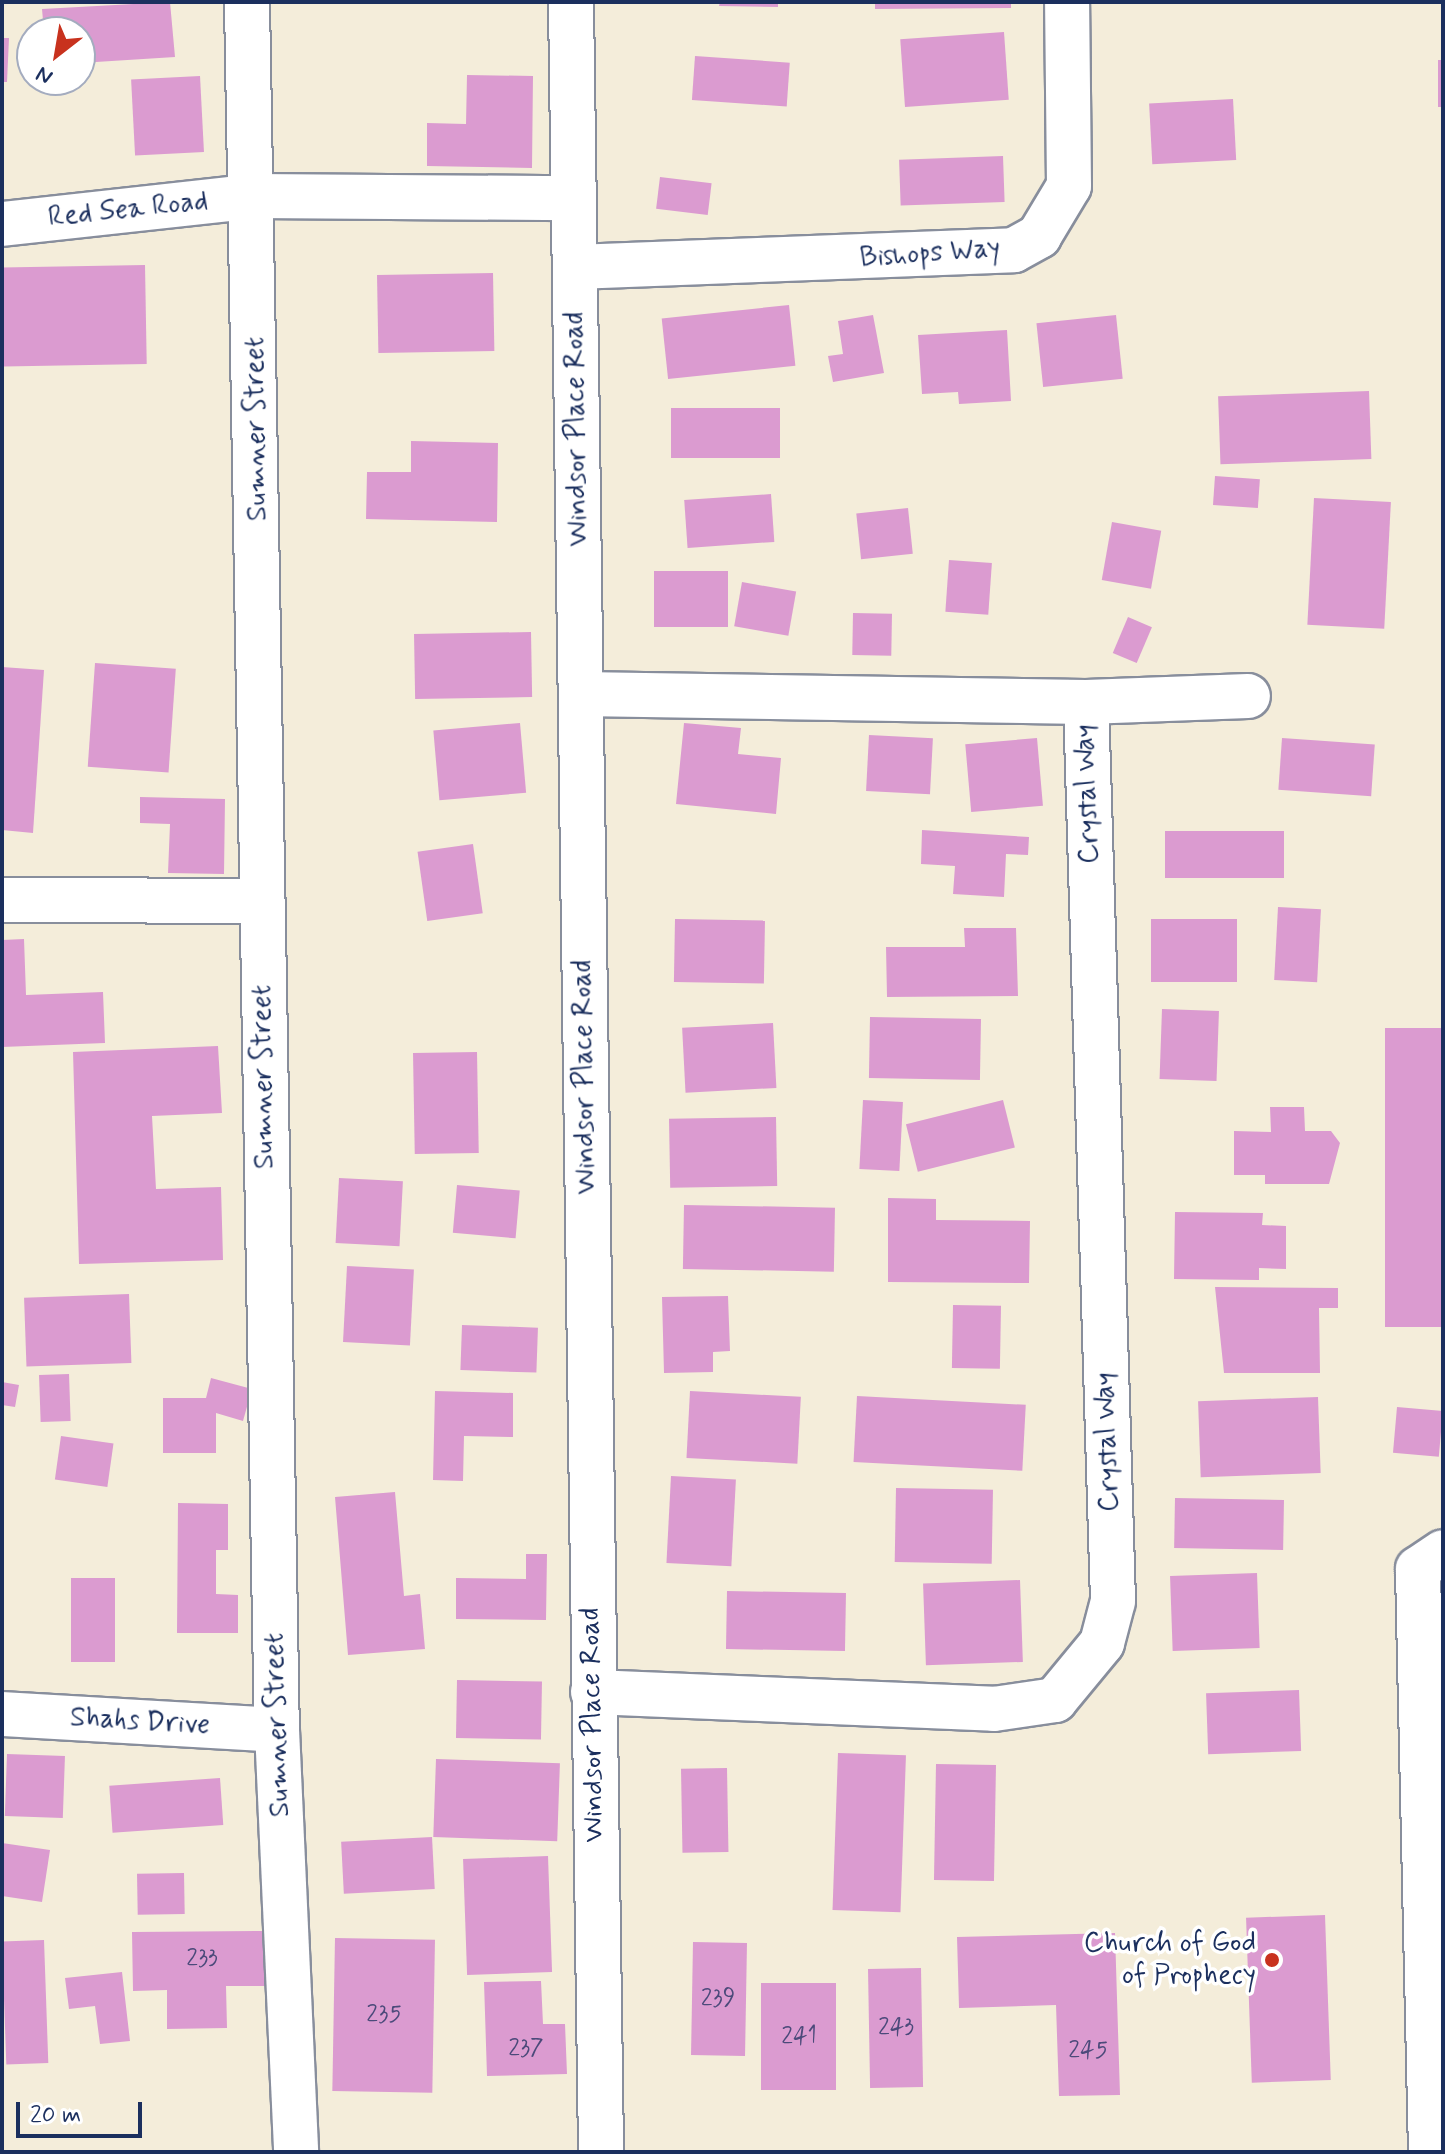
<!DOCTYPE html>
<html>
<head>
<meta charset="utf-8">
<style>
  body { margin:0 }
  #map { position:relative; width:1445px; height:2154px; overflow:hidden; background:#f4edda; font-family:Mynerve,sans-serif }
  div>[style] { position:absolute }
  .building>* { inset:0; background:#db9bd0; transform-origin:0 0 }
  .roads { filter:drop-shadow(2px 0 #888e9c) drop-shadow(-2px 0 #888e9c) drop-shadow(0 2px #888e9c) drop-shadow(0 -2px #888e9c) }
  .minor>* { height:44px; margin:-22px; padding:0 22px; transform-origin:22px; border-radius:22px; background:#fff }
  .dots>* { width:22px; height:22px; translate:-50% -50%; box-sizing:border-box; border:4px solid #fff; border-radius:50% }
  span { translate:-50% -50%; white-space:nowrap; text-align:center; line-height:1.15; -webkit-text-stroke:7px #fff; paint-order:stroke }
  .number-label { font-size:24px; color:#4b4a7a }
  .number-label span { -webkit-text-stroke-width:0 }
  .street-label { font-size:28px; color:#1b2f5e }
  .poi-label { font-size:28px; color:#1b2f5e }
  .right { translate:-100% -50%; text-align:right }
  .frame { position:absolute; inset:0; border:4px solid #1b2f5e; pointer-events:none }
  .north { position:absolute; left:16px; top:16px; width:80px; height:80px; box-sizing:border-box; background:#fff; border:2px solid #a4acbf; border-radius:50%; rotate:211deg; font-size:22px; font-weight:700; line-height:32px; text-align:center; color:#1b2f5e }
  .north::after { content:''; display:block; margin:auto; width:28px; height:36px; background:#c8321e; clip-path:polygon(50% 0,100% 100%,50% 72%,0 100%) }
  .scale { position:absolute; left:16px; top:2102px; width:126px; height:36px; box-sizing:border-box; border:4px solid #1b2f5e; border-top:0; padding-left:10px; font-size:24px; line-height:28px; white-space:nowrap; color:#1b2f5e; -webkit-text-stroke:6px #fff; paint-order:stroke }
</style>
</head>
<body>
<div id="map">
  <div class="building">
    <i style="clip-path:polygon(170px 2px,175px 57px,80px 63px,80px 32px,44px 32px,42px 9px)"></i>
    <i style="clip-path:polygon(720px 2px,778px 2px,778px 7px,719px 6px)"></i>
    <i style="clip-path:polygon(875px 2px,1011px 2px,1011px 8px,875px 9px)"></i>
    <i style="left:1004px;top:32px;width:68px;height:104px;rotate:86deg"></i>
    <i style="clip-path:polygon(2px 38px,9px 38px,7px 82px,2px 82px)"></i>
    <i style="left:695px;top:56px;width:95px;height:44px;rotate:4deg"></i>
    <i style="left:1438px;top:60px;width:5px;height:47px"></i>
    <i style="clip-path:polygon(467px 75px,533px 76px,532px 168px,427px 166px,427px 123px,466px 124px)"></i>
    <i style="left:200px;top:76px;width:76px;height:69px;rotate:87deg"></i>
    <i style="left:1233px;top:99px;width:61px;height:84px;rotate:87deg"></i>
    <i style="left:1003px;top:156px;width:46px;height:104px;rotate:88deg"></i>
    <i style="left:660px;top:177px;width:52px;height:32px;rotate:7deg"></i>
    <i style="left:145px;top:265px;width:99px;height:143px;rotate:89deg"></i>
    <i style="left:493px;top:273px;width:78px;height:116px;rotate:89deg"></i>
    <i style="left:789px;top:305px;width:61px;height:128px;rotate:84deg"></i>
    <i style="clip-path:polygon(873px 315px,884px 373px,833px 382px,828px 356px,843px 354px,838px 321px)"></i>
    <i style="left:1116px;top:315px;width:64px;height:80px;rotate:84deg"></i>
    <i style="clip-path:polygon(1007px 330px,1011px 401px,959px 404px,958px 392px,922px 394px,918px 335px)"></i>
    <i style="left:1369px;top:391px;width:68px;height:151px;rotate:88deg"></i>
    <i style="left:780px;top:408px;width:50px;height:109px;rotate:90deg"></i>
    <i style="clip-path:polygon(411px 441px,498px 443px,497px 522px,366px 519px,367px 472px,411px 472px)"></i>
    <i style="left:1215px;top:476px;width:45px;height:29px;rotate:4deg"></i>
    <i style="left:771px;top:494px;width:48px;height:87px;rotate:86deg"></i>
    <i style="left:1314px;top:498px;width:77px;height:127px;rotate:3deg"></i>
    <i style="left:908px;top:508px;width:46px;height:52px;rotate:84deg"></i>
    <i style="left:1112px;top:522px;width:50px;height:59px;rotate:10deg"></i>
    <i style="left:949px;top:560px;width:43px;height:52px;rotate:4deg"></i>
    <i style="left:654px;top:571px;width:74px;height:56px"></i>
    <i style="left:742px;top:582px;width:55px;height:45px;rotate:10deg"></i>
    <i style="left:853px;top:613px;width:39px;height:42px;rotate:1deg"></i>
    <i style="left:1128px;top:617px;width:26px;height:39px;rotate:23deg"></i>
    <i style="left:531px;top:632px;width:65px;height:117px;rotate:89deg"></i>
    <i style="left:95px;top:663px;width:81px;height:104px;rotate:4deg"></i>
    <i style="clip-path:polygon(2px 667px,44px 670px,33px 833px,2px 830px)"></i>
    <i style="left:520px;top:723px;width:70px;height:87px;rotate:85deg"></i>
    <i style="clip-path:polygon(684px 723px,741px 728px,738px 754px,781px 758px,776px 814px,676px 804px)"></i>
    <i style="left:869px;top:735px;width:64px;height:56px;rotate:3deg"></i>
    <i style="left:1037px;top:738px;width:68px;height:72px;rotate:85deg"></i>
    <i style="left:1282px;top:738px;width:93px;height:52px;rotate:4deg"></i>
    <i style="clip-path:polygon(140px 797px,225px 799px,224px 874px,168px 873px,170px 824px,140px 823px)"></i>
    <i style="clip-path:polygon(922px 830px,1029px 837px,1028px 855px,1006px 854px,1004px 897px,953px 894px,955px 866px,921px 864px)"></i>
    <i style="left:1165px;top:831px;width:119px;height:47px"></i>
    <i style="left:473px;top:844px;width:70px;height:56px;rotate:82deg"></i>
    <i style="left:1278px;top:907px;width:43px;height:73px;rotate:3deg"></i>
    <i style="left:675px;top:919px;width:90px;height:63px;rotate:1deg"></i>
    <i style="left:1151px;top:919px;width:86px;height:63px"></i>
    <i style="clip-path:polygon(964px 928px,1016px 928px,1018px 996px,887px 997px,886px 947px,965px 947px)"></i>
    <i style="clip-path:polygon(24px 939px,26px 995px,103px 992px,105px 1043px,2px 1047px,2px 940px)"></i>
    <i style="left:1162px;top:1009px;width:57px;height:70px;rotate:2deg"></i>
    <i style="left:870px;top:1017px;width:111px;height:61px;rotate:1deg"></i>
    <i style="left:773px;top:1023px;width:65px;height:91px;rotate:87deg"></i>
    <i style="left:1385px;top:1028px;width:58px;height:299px"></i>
    <i style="clip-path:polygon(218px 1046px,222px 1113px,152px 1116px,156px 1189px,221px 1187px,223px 1260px,79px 1264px,73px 1052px)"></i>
    <i style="left:477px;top:1052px;width:101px;height:64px;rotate:89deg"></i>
    <i style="left:863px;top:1100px;width:40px;height:69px;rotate:3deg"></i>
    <i style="left:1003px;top:1100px;width:49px;height:100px;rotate:76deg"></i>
    <i style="clip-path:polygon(1270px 1107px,1304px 1107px,1305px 1131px,1331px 1131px,1340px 1143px,1329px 1184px,1265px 1184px,1265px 1175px,1234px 1175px,1234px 1131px,1271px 1132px)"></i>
    <i style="left:776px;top:1117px;width:69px;height:107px;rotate:89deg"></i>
    <i style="left:339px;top:1178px;width:64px;height:65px;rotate:3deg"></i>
    <i style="left:457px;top:1185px;width:63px;height:48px;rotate:5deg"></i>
    <i style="clip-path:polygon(888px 1198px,936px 1199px,936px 1220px,1030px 1221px,1029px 1283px,888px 1282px)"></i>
    <i style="left:684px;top:1205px;width:151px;height:64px;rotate:1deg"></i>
    <i style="clip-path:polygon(1175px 1212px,1263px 1213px,1262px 1225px,1286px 1226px,1286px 1269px,1259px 1268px,1259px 1280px,1174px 1279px)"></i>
    <i style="left:347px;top:1266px;width:67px;height:76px;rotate:3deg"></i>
    <i style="clip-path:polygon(1215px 1287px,1338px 1288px,1338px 1308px,1319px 1308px,1320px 1373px,1224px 1373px)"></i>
    <i style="left:129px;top:1294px;width:69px;height:105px;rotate:88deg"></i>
    <i style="clip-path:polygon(728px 1296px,730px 1351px,713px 1352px,713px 1372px,664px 1373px,662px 1297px)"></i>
    <i style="left:953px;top:1305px;width:48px;height:63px;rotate:1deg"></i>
    <i style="left:462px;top:1325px;width:76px;height:45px;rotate:2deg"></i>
    <i style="left:69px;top:1374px;width:47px;height:30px;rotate:88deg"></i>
    <i style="clip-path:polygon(211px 1378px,252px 1389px,243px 1421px,216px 1413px,216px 1453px,163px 1453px,163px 1398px,206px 1398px)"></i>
    <i style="clip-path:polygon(2px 1382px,19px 1385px,15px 1407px,2px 1405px)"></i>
    <i style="clip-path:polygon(435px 1391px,513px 1393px,513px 1437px,464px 1436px,463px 1481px,433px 1480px)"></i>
    <i style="left:690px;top:1391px;width:111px;height:67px;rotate:3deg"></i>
    <i style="left:857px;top:1396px;width:169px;height:66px;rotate:3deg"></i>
    <i style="left:1318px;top:1397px;width:76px;height:120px;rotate:88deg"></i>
    <i style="left:1397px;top:1407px;width:46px;height:46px;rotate:5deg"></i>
    <i style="left:61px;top:1436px;width:53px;height:44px;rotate:8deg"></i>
    <i style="left:671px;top:1476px;width:65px;height:87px;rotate:3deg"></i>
    <i style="left:896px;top:1488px;width:97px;height:74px;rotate:1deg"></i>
    <i style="clip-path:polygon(395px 1492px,404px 1596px,420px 1594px,425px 1649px,348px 1655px,335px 1497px)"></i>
    <i style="left:1175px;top:1498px;width:109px;height:50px;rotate:1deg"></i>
    <i style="clip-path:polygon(178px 1503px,228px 1504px,228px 1550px,216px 1550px,216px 1594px,238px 1595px,238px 1633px,177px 1633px)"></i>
    <i style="clip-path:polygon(526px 1554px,547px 1554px,546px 1620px,456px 1619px,456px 1578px,526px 1579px)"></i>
    <i style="left:1257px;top:1573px;width:75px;height:87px;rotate:88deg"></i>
    <i style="left:71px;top:1578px;width:44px;height:84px"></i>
    <i style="left:1020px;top:1580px;width:82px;height:97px;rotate:88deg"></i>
    <i style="left:727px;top:1591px;width:119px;height:58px;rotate:1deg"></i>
    <i style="left:457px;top:1680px;width:85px;height:58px;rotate:1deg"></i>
    <i style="left:1299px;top:1690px;width:61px;height:93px;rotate:88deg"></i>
    <i style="left:838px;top:1753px;width:68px;height:157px;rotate:2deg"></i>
    <i style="left:7px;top:1754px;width:58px;height:62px;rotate:2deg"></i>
    <i style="left:436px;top:1759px;width:124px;height:78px;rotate:2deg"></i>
    <i style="left:936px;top:1764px;width:60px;height:116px;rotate:1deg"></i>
    <i style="left:727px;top:1768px;width:84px;height:46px;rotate:89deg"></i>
    <i style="left:220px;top:1778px;width:47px;height:111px;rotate:86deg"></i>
    <i style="left:432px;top:1837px;width:52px;height:91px;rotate:87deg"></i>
    <i style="clip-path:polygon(2px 1843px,50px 1850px,42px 1902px,2px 1896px)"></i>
    <i style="left:548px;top:1856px;width:116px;height:85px;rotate:88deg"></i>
    <i style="left:184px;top:1873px;width:41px;height:47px;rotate:89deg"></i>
    <i style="left:1325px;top:1915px;width:165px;height:79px;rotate:88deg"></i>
    <i style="clip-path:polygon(270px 1931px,271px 1986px,226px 1986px,227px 2028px,167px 2029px,167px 1990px,133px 1991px,132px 1932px)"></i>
    <i style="clip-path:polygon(1115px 1933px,1120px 2095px,1059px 2096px,1056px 2005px,959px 2008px,957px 1937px)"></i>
    <i style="left:335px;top:1938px;width:100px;height:153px;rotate:1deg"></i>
    <i style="left:44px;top:1940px;width:123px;height:42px;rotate:88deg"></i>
    <i style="left:693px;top:1942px;width:54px;height:113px;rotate:1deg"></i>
    <i style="left:921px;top:1968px;width:119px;height:53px;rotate:89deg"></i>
    <i style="clip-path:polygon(122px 1972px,130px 2041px,100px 2044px,95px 2006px,69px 2009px,65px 1978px)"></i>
    <i style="clip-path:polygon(541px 1981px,543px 2024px,565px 2024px,567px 2074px,487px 2076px,484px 1982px)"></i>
    <i style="left:761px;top:1983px;width:75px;height:107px"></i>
  </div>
  <div class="roads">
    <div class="minor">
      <i style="left:247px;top:2px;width:1728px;rotate:89.01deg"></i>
      <i style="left:277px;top:1730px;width:422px;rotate:87.4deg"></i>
      <i style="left:571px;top:2px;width:2150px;rotate:89.2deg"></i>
      <i style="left:2px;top:224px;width:255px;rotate:-6.3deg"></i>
      <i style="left:255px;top:196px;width:319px;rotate:0.4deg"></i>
      <i style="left:575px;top:267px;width:439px;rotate:-2.2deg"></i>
      <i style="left:1014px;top:250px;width:29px;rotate:-29deg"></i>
      <i style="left:1039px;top:236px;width:58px;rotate:-59deg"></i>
      <i style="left:1069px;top:186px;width:184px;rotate:-90.6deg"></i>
      <i style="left:581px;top:694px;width:505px;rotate:0.91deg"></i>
      <i style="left:1086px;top:702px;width:162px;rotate:-2.1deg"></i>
      <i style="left:2px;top:900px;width:259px;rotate:0.2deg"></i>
      <i style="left:593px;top:1692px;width:401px;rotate:2.4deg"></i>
      <i style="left:994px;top:1709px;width:62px;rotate:-8.4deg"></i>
      <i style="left:1055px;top:1700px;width:74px;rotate:-50.5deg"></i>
      <i style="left:1102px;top:1643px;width:43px;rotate:-75.3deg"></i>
      <i style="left:1113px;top:1601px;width:899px;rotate:-91.72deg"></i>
      <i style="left:2px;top:1714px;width:275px;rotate:3.3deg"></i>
      <i style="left:1431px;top:2152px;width:583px;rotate:-91.28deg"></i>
      <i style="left:1418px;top:1569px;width:30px;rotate:-34deg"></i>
    </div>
  </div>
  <div class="dots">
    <i style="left:1272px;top:1960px;background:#c8321e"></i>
  </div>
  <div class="number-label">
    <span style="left:202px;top:1959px">233</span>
    <span style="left:718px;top:1999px">239</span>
    <span style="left:384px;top:2015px">235</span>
    <span style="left:896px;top:2028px">243</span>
    <span style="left:799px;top:2037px">241</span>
    <span style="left:526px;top:2049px">237</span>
    <span style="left:1088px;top:2051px">245</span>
  </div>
  <div class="street-label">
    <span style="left:128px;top:210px;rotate:-6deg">Red Sea Road</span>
    <span style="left:930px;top:254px;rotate:-4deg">Bishops Way</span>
    <span style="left:257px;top:429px;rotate:-91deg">Sumner Street</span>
    <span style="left:577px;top:429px;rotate:-91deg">Windsor Place Road</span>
    <span style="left:1088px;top:794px;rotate:-92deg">Crystal Way</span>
    <span style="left:264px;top:1077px;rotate:-91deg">Sumner Street</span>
    <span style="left:585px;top:1077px;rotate:-91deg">Windsor Place Road</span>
    <span style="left:1108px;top:1442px;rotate:-92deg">Crystal Way</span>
    <span style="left:140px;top:1722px;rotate:3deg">Shahs Drive</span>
    <span style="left:278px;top:1725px;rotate:-92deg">Sumner Street</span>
    <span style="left:593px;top:1725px;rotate:-91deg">Windsor Place Road</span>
  </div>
  <div class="poi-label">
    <span class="right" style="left:1256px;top:1960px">Church of God<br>of Prophecy</span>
  </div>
  <div class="frame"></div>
  <div class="north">N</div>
  <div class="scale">20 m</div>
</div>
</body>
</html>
